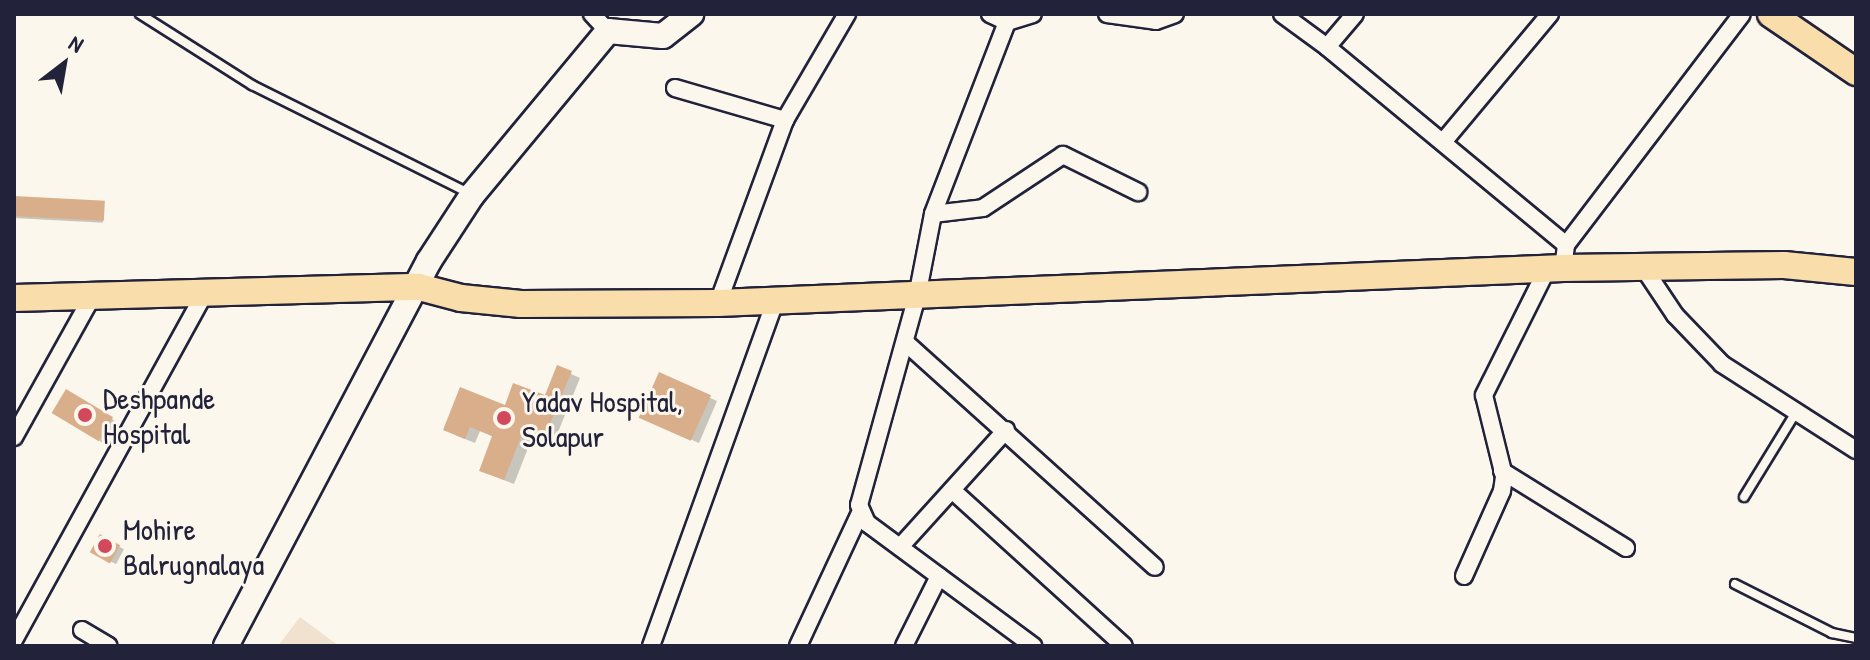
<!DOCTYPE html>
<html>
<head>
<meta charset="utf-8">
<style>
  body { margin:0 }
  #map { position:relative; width:1870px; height:660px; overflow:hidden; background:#fbf7ec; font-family:"Patrick Hand",sans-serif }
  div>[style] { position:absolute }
  .built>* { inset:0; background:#f1e1cf }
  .shadow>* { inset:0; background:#0003; transform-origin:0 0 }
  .building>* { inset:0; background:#d9ae8a; transform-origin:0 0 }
  .roads { filter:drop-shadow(2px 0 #22223b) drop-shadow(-2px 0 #22223b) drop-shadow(0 2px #22223b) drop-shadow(0 -2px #22223b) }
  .lane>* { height:8px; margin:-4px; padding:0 4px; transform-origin:4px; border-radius:4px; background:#fbf7ec }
  .street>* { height:16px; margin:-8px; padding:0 8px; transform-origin:8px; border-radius:8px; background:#fbf7ec }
  .secondary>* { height:24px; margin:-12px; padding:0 12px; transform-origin:12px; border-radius:12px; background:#fbf7ec }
  .primary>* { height:26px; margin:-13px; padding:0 13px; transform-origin:13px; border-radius:13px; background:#f9deab }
  .dots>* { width:22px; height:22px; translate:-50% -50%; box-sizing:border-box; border:4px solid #fbf7ec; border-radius:50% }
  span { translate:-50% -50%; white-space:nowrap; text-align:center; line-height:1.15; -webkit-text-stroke:6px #fbf7ec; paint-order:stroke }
  .poi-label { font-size:30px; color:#22223b }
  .left { translate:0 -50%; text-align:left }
  .frame { position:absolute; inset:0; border:16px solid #22223b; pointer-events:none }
  .north { position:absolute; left:24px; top:24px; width:80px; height:80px; -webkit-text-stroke:6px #fbf7ec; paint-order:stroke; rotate:31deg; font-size:22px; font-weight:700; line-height:32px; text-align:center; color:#22223b }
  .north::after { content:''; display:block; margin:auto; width:28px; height:36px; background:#22223b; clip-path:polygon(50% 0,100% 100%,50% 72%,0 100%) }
</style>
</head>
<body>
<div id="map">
  <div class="built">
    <i style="clip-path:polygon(300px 617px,339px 646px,278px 646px)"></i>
  </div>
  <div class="shadow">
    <i style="left:14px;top:199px;width:90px;height:19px;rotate:3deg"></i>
    <i style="clip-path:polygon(558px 368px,580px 378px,552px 447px,532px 438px,514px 484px,491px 475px,494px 437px,480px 431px,475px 443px,455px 435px,506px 407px,546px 398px)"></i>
    <i style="clip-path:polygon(660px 375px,717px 401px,699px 443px,649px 421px)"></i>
    <i style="left:67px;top:391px;width:61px;height:25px;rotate:32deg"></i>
    <i style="left:101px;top:537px;width:26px;height:17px;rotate:28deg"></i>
  </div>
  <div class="building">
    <i style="left:14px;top:196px;width:91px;height:20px;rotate:3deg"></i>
    <i style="clip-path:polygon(557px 365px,572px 371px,542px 443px,522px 434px,504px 480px,479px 471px,492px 436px,470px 427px,465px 439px,443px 430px,460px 387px,505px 405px,513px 383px,545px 395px)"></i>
    <i style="left:659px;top:372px;width:57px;height:50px;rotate:24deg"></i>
    <i style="left:66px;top:389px;width:55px;height:28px;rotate:31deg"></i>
    <i style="left:100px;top:534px;width:23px;height:21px;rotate:29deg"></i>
  </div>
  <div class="roads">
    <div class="lane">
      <i style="left:140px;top:14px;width:133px;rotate:32.4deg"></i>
      <i style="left:252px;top:85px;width:242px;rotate:26.5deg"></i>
      <i style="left:1744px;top:497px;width:100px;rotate:-58.5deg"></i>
      <i style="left:1735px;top:584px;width:109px;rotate:26.8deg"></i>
      <i style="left:1832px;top:633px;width:25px;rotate:12deg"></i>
    </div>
    <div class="street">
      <i style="left:592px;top:14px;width:23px;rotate:47deg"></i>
      <i style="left:990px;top:14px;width:19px;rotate:25deg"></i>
      <i style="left:1007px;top:22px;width:27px;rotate:-17deg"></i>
      <i style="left:1107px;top:14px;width:49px;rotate:8.1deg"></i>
      <i style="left:1156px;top:21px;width:20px;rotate:-20deg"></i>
      <i style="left:1282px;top:14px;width:56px;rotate:36.3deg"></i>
      <i style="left:1355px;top:14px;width:43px;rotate:130.3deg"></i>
      <i style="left:1327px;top:47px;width:310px;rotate:39.6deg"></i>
      <i style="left:1566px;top:245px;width:23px;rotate:97deg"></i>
      <i style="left:1007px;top:22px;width:206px;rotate:111.1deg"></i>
      <i style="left:933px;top:214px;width:84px;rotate:101deg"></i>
      <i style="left:917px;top:296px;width:217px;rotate:105.5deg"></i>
      <i style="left:859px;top:505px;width:20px;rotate:66deg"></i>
      <i style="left:867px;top:523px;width:207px;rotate:36.5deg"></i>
      <i style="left:675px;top:88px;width:115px;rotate:16.2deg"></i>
      <i style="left:1443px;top:142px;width:167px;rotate:-50.1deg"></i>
      <i style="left:933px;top:214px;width:50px;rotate:-6.8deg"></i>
      <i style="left:983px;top:208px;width:96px;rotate:-33.5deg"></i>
      <i style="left:1063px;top:155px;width:84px;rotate:26.3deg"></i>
      <i style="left:1566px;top:245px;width:290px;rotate:-52.7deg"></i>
      <i style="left:1643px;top:267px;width:58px;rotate:56.3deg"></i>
      <i style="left:1675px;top:315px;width:68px;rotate:46.2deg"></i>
      <i style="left:1722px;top:364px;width:159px;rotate:32.7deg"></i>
      <i style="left:718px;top:303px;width:195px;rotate:-69.9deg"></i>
      <i style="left:785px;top:120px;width:123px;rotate:-59.7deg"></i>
      <i style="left:905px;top:342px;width:336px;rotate:42deg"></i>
      <i style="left:14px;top:437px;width:162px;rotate:-60.9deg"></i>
      <i style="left:1502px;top:471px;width:146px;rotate:31.8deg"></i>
      <i style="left:952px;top:490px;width:232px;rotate:42.2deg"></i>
      <i style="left:900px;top:547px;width:158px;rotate:-47.8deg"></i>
      <i style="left:1464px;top:576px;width:93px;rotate:-65.9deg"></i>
      <i style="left:1502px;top:491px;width:15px;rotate:-82deg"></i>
      <i style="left:1504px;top:476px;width:83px;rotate:-103.9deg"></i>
      <i style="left:1484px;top:395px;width:141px;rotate:-63.4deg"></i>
      <i style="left:82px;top:630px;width:31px;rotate:31deg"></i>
      <i style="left:14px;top:640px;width:398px;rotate:-61.2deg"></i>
      <i style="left:651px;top:646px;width:367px;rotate:-70.2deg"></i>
      <i style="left:798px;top:646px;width:145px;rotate:-65deg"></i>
      <i style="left:904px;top:646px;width:78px;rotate:-63.4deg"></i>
    </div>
    <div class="secondary">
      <i style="left:226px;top:646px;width:435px;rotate:-62.2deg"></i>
      <i style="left:429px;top:261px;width:79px;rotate:-56.9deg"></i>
      <i style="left:472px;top:195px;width:213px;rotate:-50.3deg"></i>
      <i style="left:608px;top:31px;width:55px;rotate:5.2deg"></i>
      <i style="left:663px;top:36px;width:36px;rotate:-38deg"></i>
    </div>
    <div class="primary">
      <i style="left:1771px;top:14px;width:103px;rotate:34.3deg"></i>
      <i style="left:14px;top:298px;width:405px;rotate:-1.6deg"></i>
      <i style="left:419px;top:287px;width:43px;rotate:14.7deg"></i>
      <i style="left:461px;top:298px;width:60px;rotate:5.7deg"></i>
      <i style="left:521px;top:304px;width:197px;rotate:-0.3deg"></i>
      <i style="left:718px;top:303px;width:846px;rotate:-2.37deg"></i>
      <i style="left:1563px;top:268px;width:221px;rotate:-0.8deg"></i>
      <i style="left:1784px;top:265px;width:72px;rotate:5.6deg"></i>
    </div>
  </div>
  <div class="dots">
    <i style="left:85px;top:415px;background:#d1495b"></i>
    <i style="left:504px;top:418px;background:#d1495b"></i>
    <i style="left:105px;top:546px;background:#d1495b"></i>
  </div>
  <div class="poi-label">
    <span class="left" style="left:103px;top:415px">Deshpande<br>Hospital</span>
    <span class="left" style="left:522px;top:418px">Yadav Hospital,<br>Solapur</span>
    <span class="left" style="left:123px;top:546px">Mohire<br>Balrugnalaya</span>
  </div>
  <div class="frame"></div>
  <div class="north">N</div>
</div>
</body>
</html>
